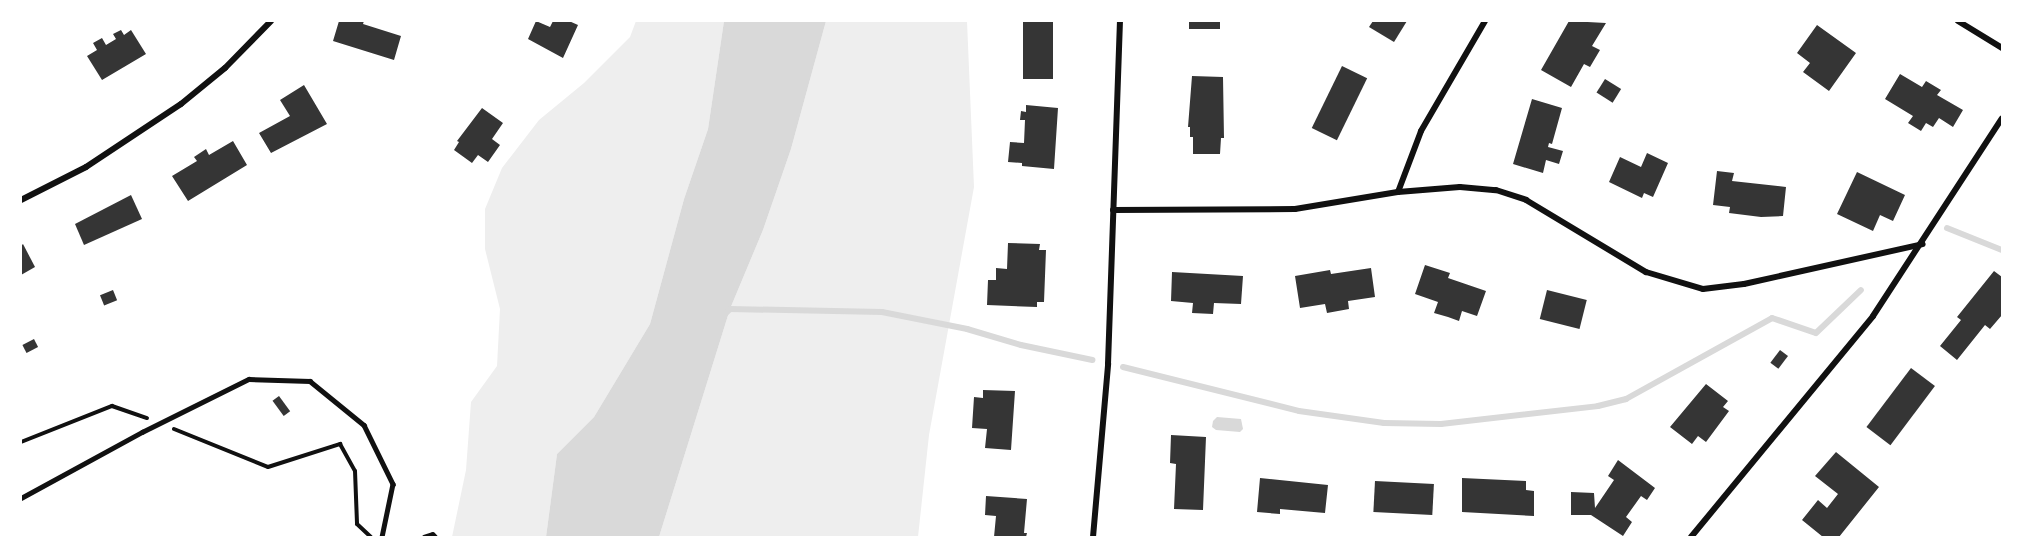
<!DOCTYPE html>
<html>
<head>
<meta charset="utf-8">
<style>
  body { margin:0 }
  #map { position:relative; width:2023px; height:558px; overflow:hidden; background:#fff; font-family:"Noto Serif",serif }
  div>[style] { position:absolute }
  .green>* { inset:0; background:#eee }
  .water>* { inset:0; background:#d9d9d9 }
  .stream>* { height:6px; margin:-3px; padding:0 3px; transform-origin:3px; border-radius:3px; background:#d9d9d9 }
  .building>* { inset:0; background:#353535; transform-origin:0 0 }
  .path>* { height:4px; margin:-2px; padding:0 2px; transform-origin:2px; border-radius:2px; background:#111 }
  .service>* { height:4.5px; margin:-2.25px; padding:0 2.25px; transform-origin:2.25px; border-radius:2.25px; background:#111 }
  .minor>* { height:6px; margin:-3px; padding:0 3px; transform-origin:3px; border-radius:3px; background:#111 }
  span { translate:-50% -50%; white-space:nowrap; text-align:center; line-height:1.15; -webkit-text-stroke:6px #fff; paint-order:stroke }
  .frame { position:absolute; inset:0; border:22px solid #fff; pointer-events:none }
</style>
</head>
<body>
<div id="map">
  <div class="green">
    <i style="clip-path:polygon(636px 21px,724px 21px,708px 129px,684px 199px,650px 324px,594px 417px,557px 454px,546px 537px,452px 537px,466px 470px,471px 402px,497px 366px,500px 309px,485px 249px,485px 209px,502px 168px,539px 120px,584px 83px,630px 37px)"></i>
    <i style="clip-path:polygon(826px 21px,967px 21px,974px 187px,929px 435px,918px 537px,659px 537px,730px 309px,763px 230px,791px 149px)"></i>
  </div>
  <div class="water">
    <i style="clip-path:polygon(724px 21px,826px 21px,791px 149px,763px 230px,730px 309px,659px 537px,546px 537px,557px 454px,594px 417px,650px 324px,684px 199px,708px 129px)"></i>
    <i style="clip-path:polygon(1217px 417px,1241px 419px,1243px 429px,1240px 432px,1216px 430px,1212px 427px,1213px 421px)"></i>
  </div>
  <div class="stream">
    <i style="left:1947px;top:228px;width:59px;rotate:21.8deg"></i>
    <i style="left:725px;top:314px;width:7px;rotate:-45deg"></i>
    <i style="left:730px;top:309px;width:152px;rotate:1.1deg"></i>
    <i style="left:882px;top:312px;width:87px;rotate:11.3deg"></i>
    <i style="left:967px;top:329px;width:56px;rotate:16.5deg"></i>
    <i style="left:1021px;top:345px;width:73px;rotate:11.9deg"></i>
    <i style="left:1123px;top:367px;width:181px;rotate:14deg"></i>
    <i style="left:1299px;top:411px;width:86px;rotate:8deg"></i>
    <i style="left:1384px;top:423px;width:57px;rotate:1deg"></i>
    <i style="left:1441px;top:424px;width:158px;rotate:-6.5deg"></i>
    <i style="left:1598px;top:406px;width:29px;rotate:-14deg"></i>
    <i style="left:1626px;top:399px;width:167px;rotate:-29deg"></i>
    <i style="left:1772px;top:318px;width:46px;rotate:18.8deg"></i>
    <i style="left:1816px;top:333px;width:62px;rotate:-43.7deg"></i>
  </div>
  <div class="building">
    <i style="clip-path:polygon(339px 21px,364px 21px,363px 24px,401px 36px,394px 60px,333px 41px)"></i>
    <i style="clip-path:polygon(536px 21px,550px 27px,553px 21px,569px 21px,578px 25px,563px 58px,528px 39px)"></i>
    <i style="left:1023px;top:21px;width:30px;height:58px"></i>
    <i style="left:1189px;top:21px;width:31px;height:8px"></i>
    <i style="clip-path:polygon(1373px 21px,1407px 21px,1394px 42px,1369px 27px)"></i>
    <i style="clip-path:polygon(1569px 21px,1606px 23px,1592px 46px,1600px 50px,1590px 67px,1584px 64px,1571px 87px,1541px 70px)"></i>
    <i style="clip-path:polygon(1817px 25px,1856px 53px,1829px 91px,1803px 72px,1810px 63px,1797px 53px)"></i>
    <i style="clip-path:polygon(121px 30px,124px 35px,131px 30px,146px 54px,102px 80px,87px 56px,97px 50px,93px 43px,102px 38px,106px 45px,116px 39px,113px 34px)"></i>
    <i style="left:1342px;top:66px;width:28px;height:69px;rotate:26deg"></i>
    <i style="clip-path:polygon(1900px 74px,1922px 87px,1926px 81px,1941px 90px,1937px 95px,1963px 110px,1953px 127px,1939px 118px,1933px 127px,1926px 123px,1921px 131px,1908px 123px,1913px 116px,1885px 99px)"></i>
    <i style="clip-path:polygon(1192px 76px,1223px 77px,1224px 138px,1221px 138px,1220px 154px,1193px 154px,1193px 137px,1190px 137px,1190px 127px,1188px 127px)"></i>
    <i style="left:1605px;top:79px;width:19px;height:16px;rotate:32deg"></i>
    <i style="clip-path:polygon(304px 85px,327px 124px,271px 153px,259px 133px,290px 116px,280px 100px)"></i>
    <i style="clip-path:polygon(1532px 99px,1562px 108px,1552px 144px,1549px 143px,1548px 147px,1563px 151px,1559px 164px,1546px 160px,1543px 173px,1513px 164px)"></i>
    <i style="clip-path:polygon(1026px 105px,1058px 108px,1054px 169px,1022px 166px,1022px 163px,1008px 162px,1010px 142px,1024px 143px,1025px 120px,1020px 120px,1021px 111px,1026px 112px)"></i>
    <i style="clip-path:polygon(482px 108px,503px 123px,492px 139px,500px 145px,488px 162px,478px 155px,472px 163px,454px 150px,459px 142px,457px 141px)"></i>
    <i style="clip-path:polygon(233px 141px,247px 165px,188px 201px,172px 176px,197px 161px,194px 157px,206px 149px,209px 155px)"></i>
    <i style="clip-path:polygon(1647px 153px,1668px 163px,1653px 197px,1644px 193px,1642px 198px,1609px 182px,1620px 157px,1641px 167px)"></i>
    <i style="clip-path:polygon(1717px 171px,1734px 173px,1732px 181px,1786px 187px,1783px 216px,1761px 217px,1729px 213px,1730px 207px,1713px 205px)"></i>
    <i style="clip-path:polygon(1857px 172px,1905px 195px,1893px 221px,1880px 215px,1873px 231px,1837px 214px)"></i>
    <i style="clip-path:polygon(131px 195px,142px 219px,84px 245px,75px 224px)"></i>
    <i style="clip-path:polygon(1008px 243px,1040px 244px,1039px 250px,1046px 250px,1044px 302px,1037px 302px,1037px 307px,987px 305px,988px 280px,996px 280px,996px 268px,1007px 269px)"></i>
    <i style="clip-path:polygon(23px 244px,35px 267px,21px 275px,21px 246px)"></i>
    <i style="clip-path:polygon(1425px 265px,1450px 273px,1448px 278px,1486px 291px,1477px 316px,1462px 311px,1459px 321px,1448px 317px,1434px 313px,1438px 302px,1415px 294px)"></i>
    <i style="clip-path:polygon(1371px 268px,1375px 297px,1348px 301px,1349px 309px,1327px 313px,1325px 304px,1300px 308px,1295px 276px,1330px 270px,1331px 274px)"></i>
    <i style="clip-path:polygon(1994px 271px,2002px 277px,2002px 315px,1990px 329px,1985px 325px,1957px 360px,1940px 346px,1961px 320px,1957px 317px)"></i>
    <i style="clip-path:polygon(1172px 272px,1243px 276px,1241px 304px,1214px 303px,1213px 314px,1192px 313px,1193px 303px,1171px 301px)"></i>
    <i style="left:113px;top:290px;width:11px;height:14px;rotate:68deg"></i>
    <i style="left:1547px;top:290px;width:41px;height:30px;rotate:14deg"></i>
    <i style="left:34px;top:339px;width:9px;height:13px;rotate:63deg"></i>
    <i style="left:1780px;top:350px;width:10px;height:16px;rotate:37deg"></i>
    <i style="left:1911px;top:368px;width:30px;height:74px;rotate:37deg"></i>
    <i style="clip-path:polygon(1706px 384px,1728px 401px,1723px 407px,1729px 411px,1706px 442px,1698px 436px,1692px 444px,1670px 427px)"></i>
    <i style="clip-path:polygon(983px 390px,1015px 391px,1011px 450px,985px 448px,987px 429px,972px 428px,974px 397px,983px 398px)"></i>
    <i style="left:279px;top:396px;width:19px;height:8px;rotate:54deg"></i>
    <i style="clip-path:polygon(1171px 435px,1206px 437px,1203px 510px,1174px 509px,1176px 464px,1170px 463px)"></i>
    <i style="clip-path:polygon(1836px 452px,1879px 487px,1839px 537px,1823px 537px,1802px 520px,1818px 500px,1827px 508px,1838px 494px,1815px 476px)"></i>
    <i style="clip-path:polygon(1618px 460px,1655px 488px,1647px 500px,1641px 496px,1626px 517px,1632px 522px,1623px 536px,1591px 515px,1571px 515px,1571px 492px,1594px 493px,1595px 508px,1614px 480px,1608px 476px)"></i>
    <i style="clip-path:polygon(1260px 478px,1328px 485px,1325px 513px,1280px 509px,1280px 514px,1257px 512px)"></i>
    <i style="clip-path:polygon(1462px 478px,1526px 481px,1526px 490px,1534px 491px,1534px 516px,1462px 512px)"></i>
    <i style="left:1375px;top:481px;width:59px;height:31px;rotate:3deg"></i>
    <i style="clip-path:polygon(986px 496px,1027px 499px,1024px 533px,1027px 533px,1026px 537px,994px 537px,996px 516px,985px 515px)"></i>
  </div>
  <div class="path">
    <i style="left:174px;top:429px;width:101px;rotate:22deg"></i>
    <i style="left:268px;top:467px;width:76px;rotate:-17.7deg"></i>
    <i style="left:340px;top:444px;width:31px;rotate:61deg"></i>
    <i style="left:355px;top:471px;width:53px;rotate:87.8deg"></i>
    <i style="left:357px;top:524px;width:19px;rotate:43deg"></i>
    <i style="left:21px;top:442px;width:98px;rotate:-21.6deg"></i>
    <i style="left:112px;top:406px;width:37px;rotate:19deg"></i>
    <i style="left:424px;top:537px;width:9px;rotate:-18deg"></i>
    <i style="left:433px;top:534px;width:4px;rotate:45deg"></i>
  </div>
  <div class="service">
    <i style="left:21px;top:498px;width:138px;rotate:-28.6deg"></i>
    <i style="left:142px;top:432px;width:119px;rotate:-26.4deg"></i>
    <i style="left:249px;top:379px;width:61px;rotate:1.9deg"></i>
    <i style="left:310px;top:381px;width:70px;rotate:39.2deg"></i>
    <i style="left:364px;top:425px;width:66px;rotate:63.8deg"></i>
    <i style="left:393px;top:484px;width:54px;rotate:101.7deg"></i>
  </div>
  <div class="minor">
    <i style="left:1958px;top:21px;width:52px;rotate:31.5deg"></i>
    <i style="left:1398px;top:192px;width:65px;rotate:-69.3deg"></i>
    <i style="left:1421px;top:131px;width:127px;rotate:-59.8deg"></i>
    <i style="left:21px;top:200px;width:73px;rotate:-26.9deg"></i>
    <i style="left:86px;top:167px;width:114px;rotate:-33.6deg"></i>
    <i style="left:181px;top:104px;width:57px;rotate:-39.3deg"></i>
    <i style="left:225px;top:68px;width:66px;rotate:-45.6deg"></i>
    <i style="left:1113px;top:210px;width:182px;rotate:-0.3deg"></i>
    <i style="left:1295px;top:209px;width:104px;rotate:-9.4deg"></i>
    <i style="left:1398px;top:192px;width:62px;rotate:-4.6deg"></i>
    <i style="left:1460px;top:187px;width:36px;rotate:5deg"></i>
    <i style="left:1496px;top:190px;width:32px;rotate:18deg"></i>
    <i style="left:1526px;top:200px;width:140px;rotate:31deg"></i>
    <i style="left:1646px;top:272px;width:59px;rotate:16.6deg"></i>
    <i style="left:1703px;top:289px;width:41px;rotate:-7deg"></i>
    <i style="left:1744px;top:284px;width:183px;rotate:-12.6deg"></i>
    <i style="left:1093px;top:537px;width:174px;rotate:-85deg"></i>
    <i style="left:1108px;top:364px;width:343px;rotate:-88deg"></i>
    <i style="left:1691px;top:537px;width:286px;rotate:-50.5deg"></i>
    <i style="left:1873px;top:316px;width:236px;rotate:-56.9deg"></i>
  </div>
  <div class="frame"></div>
</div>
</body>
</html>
